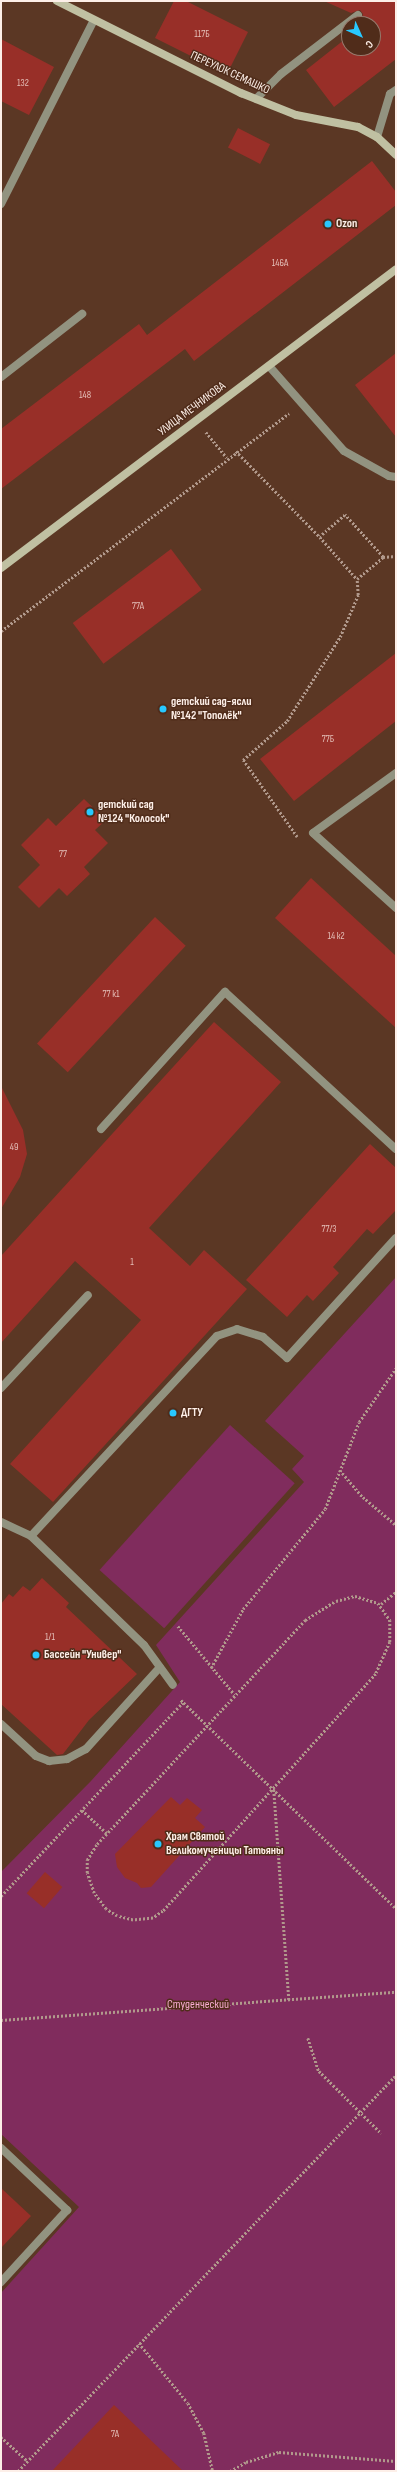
<!DOCTYPE html>
<html>
<head>
<meta charset="utf-8">
<style>
  body { margin:0 }
  #map { position:relative; width:397px; height:2472px; overflow:hidden; background:#5b3724; font-family:"Sofia Sans Condensed",sans-serif }
  div>[style] { position:absolute }
  .green>* { inset:0; background:#802c5d; transform-origin:0 0 }
  .building>* { inset:0; background:#982f28; transform-origin:0 0 }
  .path>* { height:2.5px; margin-top:-1.25px; transform-origin:0; background:repeating-linear-gradient(90deg,#b1998c 0 2px,transparent 0 4px) }
  .lane>* { height:8px; margin:-4px; padding:0 4px; transform-origin:4px; border-radius:4px; background:#929380 }
  .secondary>* { height:8px; margin:-4px; padding:0 4px; transform-origin:4px; border-radius:4px; background:#c0c0a2 }
  .dots>* { width:11px; height:11px; translate:-50% -50%; box-sizing:border-box; border:2px solid #502c1a; border-radius:50% }
  span { translate:-50% -50%; white-space:nowrap; text-align:center; line-height:1.15; -webkit-text-stroke:3px #502c1a; paint-order:stroke }
  .number-label { font-size:10px; color:#e4bfb8 }
  .number-label span { -webkit-text-stroke-width:0 }
  .street-label { font-size:12px; color:#fdefe8 }
  .poi-label { font-size:12px; color:#fdefe8; font-weight:700 }
  .left { translate:0 -50%; text-align:left }
  .park-label { font-size:12px; color:#f9acd3 }
  .frame { position:absolute; inset:0; border:2px solid #fdefe8; pointer-events:none }
  .north { position:absolute; left:341px; top:16px; width:40px; height:40px; box-sizing:border-box; background:#502c1a; border:1px solid #957a6c; border-radius:50%; rotate:135deg; font-size:11px; font-weight:700; line-height:16px; text-align:center; color:#fdefe8 }
  .north::after { content:''; display:block; margin:auto; width:14px; height:18px; background:#28c8ff; clip-path:polygon(50% 0,100% 100%,50% 72%,0 100%) }
</style>
</head>
<body>
<div id="map">
  <div class="green">
    <i style="clip-path:polygon(396px 1277px,396px 2471px,1px 2471px,1px 2293px,79px 2207px,1px 2134px,1px 1872px,91px 1781px,180px 1682px,156px 1645px,304px 1482px,292px 1469px,304px 1456px,265px 1421px)"></i>
    <i style="left:230px;top:1425px;width:87px;height:195px;rotate:42deg"></i>
  </div>
  <div class="building">
    <i style="clip-path:polygon(174px 1px,186px 1px,248px 32px,227px 74px,155px 38px)"></i>
    <i style="clip-path:polygon(324px 1px,396px 1px,396px 59px,334px 107px,306px 70px,349px 36px,349px 48px,373px 48px,373px 24px,365px 24px,368px 21px,362px 18px,363px 14px,360px 10px,351px 13px)"></i>
    <i style="clip-path:polygon(1px 39px,54px 67px,29px 115px,1px 101px)"></i>
    <i style="left:238px;top:128px;width:36px;height:22px;rotate:27deg"></i>
    <i style="clip-path:polygon(372px 161px,396px 192px,396px 205px,194px 361px,185px 349px,1px 489px,1px 429px,139px 324px,147px 335px)"></i>
    <i style="clip-path:polygon(396px 353px,396px 437px,355px 385px)"></i>
    <i style="left:171px;top:549px;width:51px;height:123px;rotate:53deg"></i>
    <i style="clip-path:polygon(396px 653px,396px 721px,294px 801px,260px 759px)"></i>
    <i style="clip-path:polygon(84px 799px,106px 820px,95px 830px,108px 843px,84px 867px,90px 874px,67px 896px,59px 888px,39px 908px,18px 887px,40px 865px,21px 845px,48px 818px,56px 826px)"></i>
    <i style="clip-path:polygon(311px 878px,396px 956px,396px 1028px,275px 918px)"></i>
    <i style="left:155px;top:917px;width:42px;height:173px;rotate:43deg"></i>
    <i style="clip-path:polygon(214px 1022px,281px 1082px,149px 1228px,190px 1266px,204px 1250px,247px 1289px,53px 1502px,10px 1464px,141px 1320px,75px 1261px,1px 1343px,1px 1256px)"></i>
    <i style="clip-path:polygon(1px 1086px,23px 1130px,27px 1154px,20px 1177px,1px 1209px)"></i>
    <i style="clip-path:polygon(370px 1144px,396px 1168px,396px 1210px,373px 1234px,367px 1229px,333px 1267px,339px 1273px,313px 1301px,307px 1295px,287px 1317px,246px 1280px)"></i>
    <i style="clip-path:polygon(42px 1578px,69px 1603px,66px 1607px,137px 1674px,89px 1720px,63px 1754px,57px 1755px,1px 1704px,1px 1604px,9px 1594px,13px 1597px,23px 1586px,30px 1591px)"></i>
    <i style="clip-path:polygon(171px 1797px,180px 1805px,187px 1798px,202px 1810px,195px 1818px,205px 1827px,151px 1887px,141px 1888px,137px 1883px,125px 1878px,117px 1867px,115px 1854px)"></i>
    <i style="left:45px;top:1872px;width:23px;height:28px;rotate:41deg"></i>
    <i style="clip-path:polygon(1px 2188px,31px 2216px,1px 2248px)"></i>
    <i style="clip-path:polygon(114px 2405px,183px 2471px,52px 2471px)"></i>
  </div>
  <div class="path">
    <i style="left:206px;top:432px;width:33px;rotate:51deg"></i>
    <i style="left:236px;top:451px;width:120px;rotate:45.7deg"></i>
    <i style="left:383px;top:557px;width:57px;rotate:-132.1deg"></i>
    <i style="left:345px;top:515px;width:33px;rotate:139deg"></i>
    <i style="left:320px;top:537px;width:56px;rotate:48.6deg"></i>
    <i style="left:357px;top:579px;width:34px;rotate:-40deg"></i>
    <i style="left:383px;top:557px;width:13px;rotate:-4deg"></i>
    <i style="left:1px;top:631px;width:361px;rotate:-37.1deg"></i>
    <i style="left:297px;top:837px;width:94px;rotate:-125deg"></i>
    <i style="left:243px;top:760px;width:59px;rotate:-41.6deg"></i>
    <i style="left:287px;top:721px;width:99px;rotate:-57.8deg"></i>
    <i style="left:340px;top:637px;width:46px;rotate:-66.8deg"></i>
    <i style="left:358px;top:595px;width:16px;rotate:-94deg"></i>
    <i style="left:340px;top:1470px;width:35px;rotate:50deg"></i>
    <i style="left:363px;top:1497px;width:43px;rotate:40.3deg"></i>
    <i style="left:355px;top:1596px;width:24px;rotate:17deg"></i>
    <i style="left:378px;top:1603px;width:21px;rotate:55deg"></i>
    <i style="left:390px;top:1620px;width:22px;rotate:90deg"></i>
    <i style="left:390px;top:1642px;width:35px;rotate:114deg"></i>
    <i style="left:376px;top:1674px;width:319px;rotate:131.9deg"></i>
    <i style="left:163px;top:1911px;width:12px;rotate:145deg"></i>
    <i style="left:153px;top:1918px;width:20px;rotate:174deg"></i>
    <i style="left:133px;top:1920px;width:16px;rotate:-166deg"></i>
    <i style="left:117px;top:1916px;width:13px;rotate:-148deg"></i>
    <i style="left:106px;top:1909px;width:20px;rotate:-127deg"></i>
    <i style="left:94px;top:1893px;width:21px;rotate:-109deg"></i>
    <i style="left:87px;top:1873px;width:13px;rotate:-90deg"></i>
    <i style="left:87px;top:1860px;width:19px;rotate:-58deg"></i>
    <i style="left:97px;top:1844px;width:306px;rotate:-47.1deg"></i>
    <i style="left:305px;top:1620px;width:36px;rotate:-32deg"></i>
    <i style="left:336px;top:1601px;width:20px;rotate:-15deg"></i>
    <i style="left:381px;top:1604px;width:19px;rotate:-39deg"></i>
    <i style="left:178px;top:1626px;width:89px;rotate:50.4deg"></i>
    <i style="left:211px;top:1668px;width:67px;rotate:-61.5deg"></i>
    <i style="left:243px;top:1609px;width:129px;rotate:-50.6deg"></i>
    <i style="left:325px;top:1509px;width:93px;rotate:-68.7deg"></i>
    <i style="left:359px;top:1422px;width:65px;rotate:-55.6deg"></i>
    <i style="left:181px;top:1700px;width:299px;rotate:44.1deg"></i>
    <i style="left:274px;top:1790px;width:211px;rotate:85.9deg"></i>
    <i style="left:82px;top:1810px;width:34px;rotate:43deg"></i>
    <i style="left:1px;top:1896px;width:265px;rotate:-46.8deg"></i>
    <i style="left:1px;top:2020px;width:396px;rotate:-4.1deg"></i>
    <i style="left:308px;top:2038px;width:35px;rotate:72deg"></i>
    <i style="left:319px;top:2071px;width:88px;rotate:45deg"></i>
    <i style="left:139px;top:2343px;width:77px;rotate:50.8deg"></i>
    <i style="left:188px;top:2403px;width:34px;rotate:62deg"></i>
    <i style="left:204px;top:2433px;width:39px;rotate:77deg"></i>
    <i style="left:1px;top:2437px;width:36px;rotate:42deg"></i>
    <i style="left:18px;top:2471px;width:547px;rotate:-46.33deg"></i>
    <i style="left:230px;top:2471px;width:18px;rotate:-29deg"></i>
    <i style="left:246px;top:2462px;width:34px;rotate:-17deg"></i>
    <i style="left:279px;top:2452px;width:117px;rotate:4.4deg"></i>
  </div>
  <div class="lane">
    <i style="left:256px;top:99px;width:35px;rotate:-45deg"></i>
    <i style="left:281px;top:74px;width:97px;rotate:-37.5deg"></i>
    <i style="left:377px;top:137px;width:45px;rotate:-73.2deg"></i>
    <i style="left:390px;top:94px;width:7px;rotate:-34deg"></i>
    <i style="left:1px;top:204px;width:206px;rotate:-63.2deg"></i>
    <i style="left:269px;top:366px;width:113px;rotate:48.6deg"></i>
    <i style="left:344px;top:451px;width:51px;rotate:29.1deg"></i>
    <i style="left:389px;top:476px;width:7px;rotate:8deg"></i>
    <i style="left:1px;top:377px;width:103px;rotate:-37.9deg"></i>
    <i style="left:396px;top:773px;width:102px;rotate:144.1deg"></i>
    <i style="left:313px;top:833px;width:112px;rotate:42.1deg"></i>
    <i style="left:101px;top:1129px;width:185px;rotate:-47.9deg"></i>
    <i style="left:225px;top:992px;width:232px;rotate:42.6deg"></i>
    <i style="left:1px;top:1388px;width:127px;rotate:-46.9deg"></i>
    <i style="left:1px;top:1522px;width:33px;rotate:25deg"></i>
    <i style="left:31px;top:1536px;width:157px;rotate:44deg"></i>
    <i style="left:144px;top:1645px;width:49px;rotate:54.1deg"></i>
    <i style="left:31px;top:1536px;width:273px;rotate:-47.1deg"></i>
    <i style="left:217px;top:1336px;width:21px;rotate:-19deg"></i>
    <i style="left:237px;top:1329px;width:27px;rotate:17deg"></i>
    <i style="left:263px;top:1337px;width:32px;rotate:41deg"></i>
    <i style="left:287px;top:1358px;width:162px;rotate:-47.8deg"></i>
    <i style="left:1px;top:1724px;width:47px;rotate:42.4deg"></i>
    <i style="left:36px;top:1756px;width:14px;rotate:21deg"></i>
    <i style="left:49px;top:1761px;width:18px;rotate:-6deg"></i>
    <i style="left:67px;top:1759px;width:21px;rotate:-28deg"></i>
    <i style="left:86px;top:1749px;width:110px;rotate:-47.9deg"></i>
    <i style="left:1px;top:2148px;width:91px;rotate:43.2deg"></i>
    <i style="left:67px;top:2210px;width:98px;rotate:132.5deg"></i>
  </div>
  <div class="secondary">
    <i style="left:57px;top:1px;width:206px;rotate:26.6deg"></i>
    <i style="left:241px;top:93px;width:59px;rotate:21.8deg"></i>
    <i style="left:296px;top:115px;width:63px;rotate:11deg"></i>
    <i style="left:358px;top:127px;width:21px;rotate:28deg"></i>
    <i style="left:377px;top:137px;width:26px;rotate:43deg"></i>
    <i style="left:1px;top:568px;width:495px;rotate:-37.1deg"></i>
  </div>
  <div class="dots">
    <i style="left:328px;top:224px;background:#28c8ff"></i>
    <i style="left:163px;top:709px;background:#28c8ff"></i>
    <i style="left:90px;top:812px;background:#28c8ff"></i>
    <i style="left:173px;top:1413px;background:#28c8ff"></i>
    <i style="left:36px;top:1655px;background:#28c8ff"></i>
    <i style="left:158px;top:1844px;background:#28c8ff"></i>
  </div>
  <div class="number-label">
    <span style="left:202px;top:35px">117Б</span>
    <span style="left:23px;top:84px">132</span>
    <span style="left:280px;top:264px">146А</span>
    <span style="left:85px;top:396px">148</span>
    <span style="left:138px;top:607px">77А</span>
    <span style="left:328px;top:740px">77Б</span>
    <span style="left:63px;top:855px">77</span>
    <span style="left:336px;top:937px">14 к2</span>
    <span style="left:111px;top:995px">77 к1</span>
    <span style="left:14px;top:1148px">49</span>
    <span style="left:329px;top:1230px">77/3</span>
    <span style="left:132px;top:1263px">1</span>
    <span style="left:50px;top:1638px">1/1</span>
    <span style="left:115px;top:2435px">7А</span>
  </div>
  <div class="street-label">
    <span style="left:230px;top:73px;rotate:25deg">ПЕРЕУЛОК СЕМАШКО</span>
    <span style="left:192px;top:409px;rotate:-37deg">УЛИЦА МЕЧНИКОВА</span>
  </div>
  <div class="poi-label">
    <span class="left" style="left:336px;top:224px">Ozon</span>
    <span class="left" style="left:171px;top:709px">детский сад-ясли<br>№142 "Тополёк"</span>
    <span class="left" style="left:98px;top:812px">детский сад<br>№124 "Колосок"</span>
    <span class="left" style="left:181px;top:1413px">ДГТУ</span>
    <span class="left" style="left:44px;top:1655px">Бассейн "Универ"</span>
    <span class="left" style="left:166px;top:1844px">Храм Святой<br>Великомученицы Татьяны</span>
  </div>
  <div class="park-label">
    <span style="left:198px;top:2005px">Студенческий</span>
  </div>
  <div class="frame"></div>
  <div class="north">С</div>
</div>
</body>
</html>
